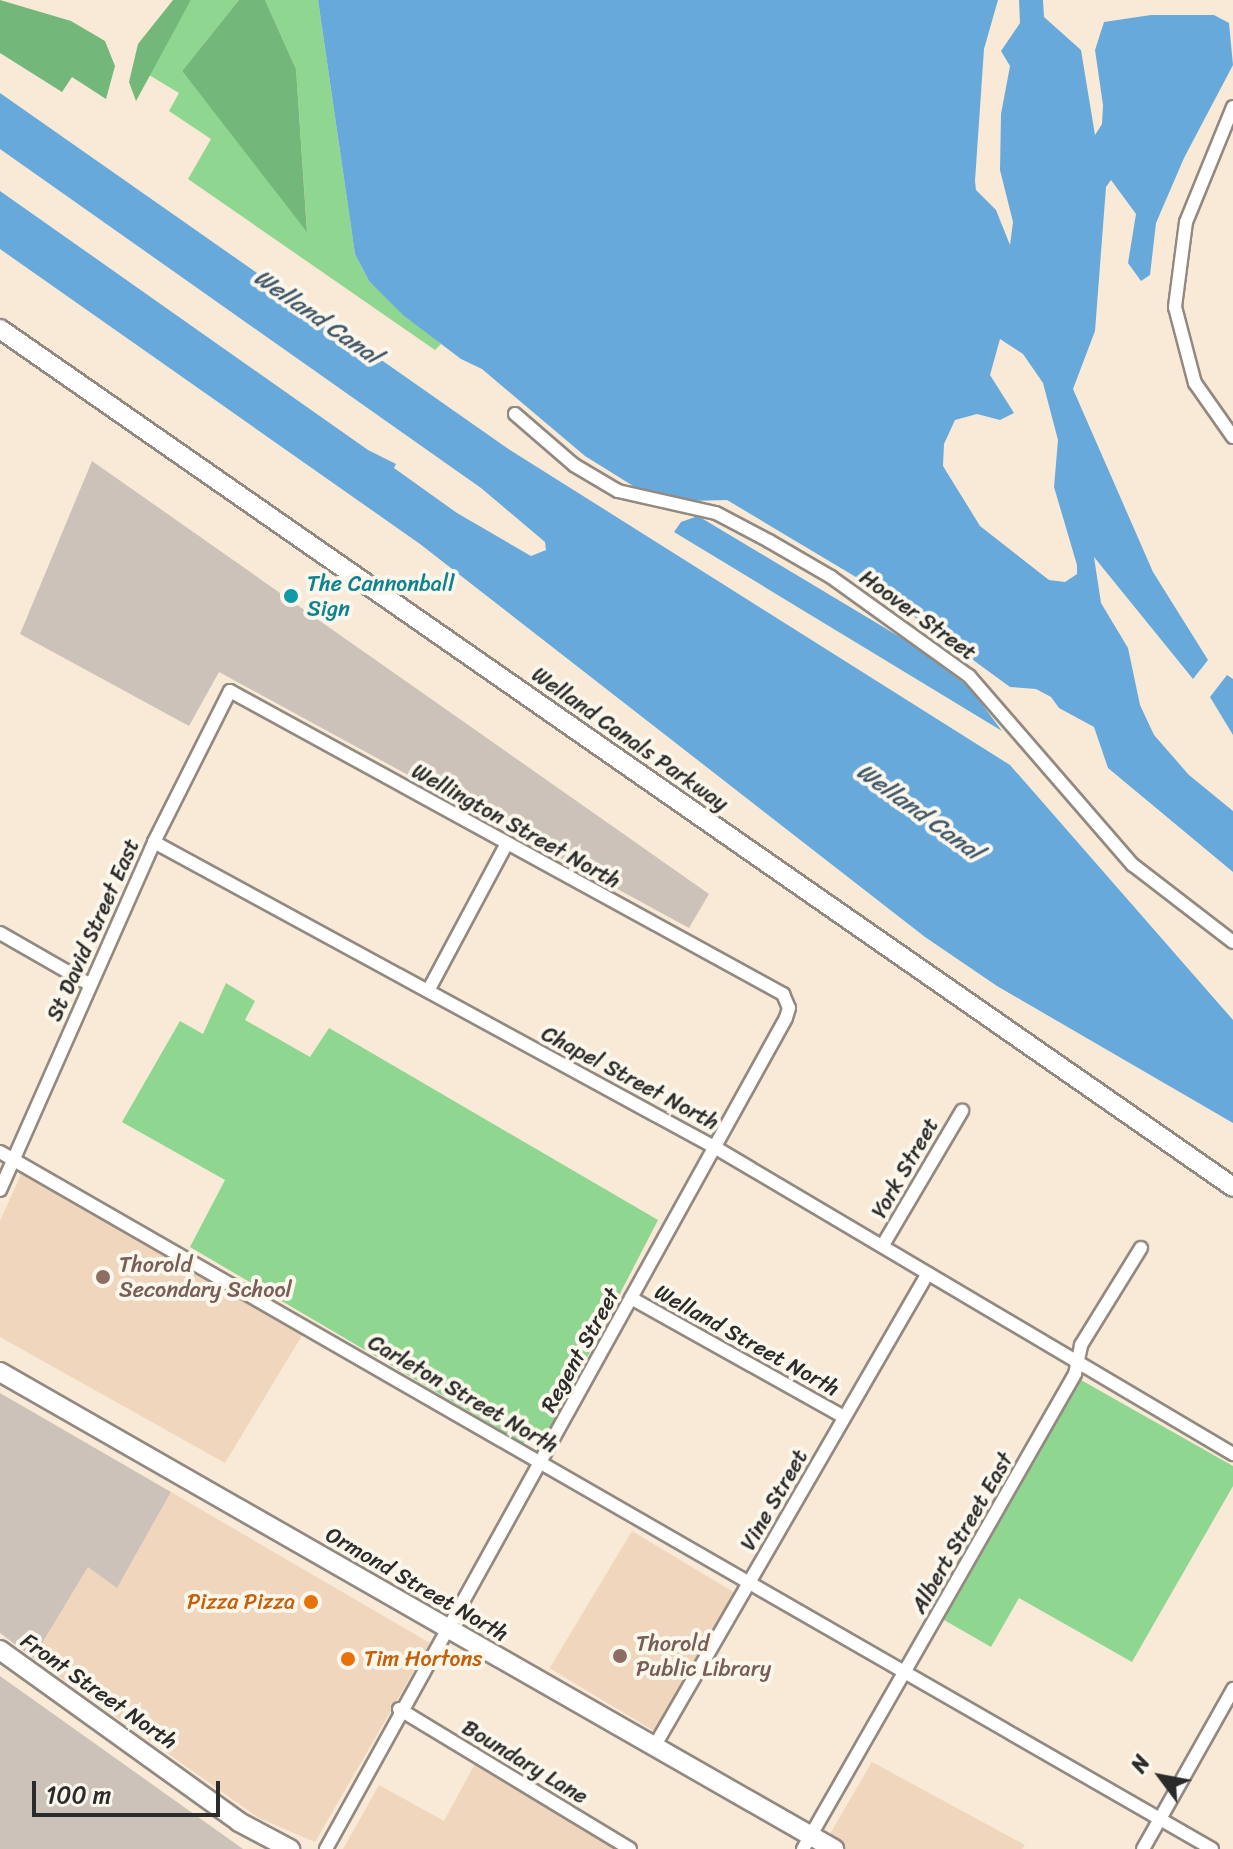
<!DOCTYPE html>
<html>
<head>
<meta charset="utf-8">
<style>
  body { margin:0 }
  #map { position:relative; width:1233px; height:1849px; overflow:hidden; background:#f8ead7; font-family:Sriracha,sans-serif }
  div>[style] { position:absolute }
  .built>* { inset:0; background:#efd6bc; transform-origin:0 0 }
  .industrial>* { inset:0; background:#cdc2b9 }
  .green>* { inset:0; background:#8fd690 }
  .forest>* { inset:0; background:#73b77a }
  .water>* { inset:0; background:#68a9dc }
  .roads { filter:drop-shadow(2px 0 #928a81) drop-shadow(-2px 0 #928a81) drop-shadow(0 2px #928a81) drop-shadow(0 -2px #928a81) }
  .street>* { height:12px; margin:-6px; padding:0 6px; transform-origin:6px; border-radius:6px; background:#fff }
  .secondary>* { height:18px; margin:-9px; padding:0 9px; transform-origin:9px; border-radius:9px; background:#fff }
  .dots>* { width:22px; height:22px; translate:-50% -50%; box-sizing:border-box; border:4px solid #fbf7ec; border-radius:50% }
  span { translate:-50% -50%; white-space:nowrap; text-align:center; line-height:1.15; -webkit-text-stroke:8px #fbf7ec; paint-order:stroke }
  .culture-label { font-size:22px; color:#0d838f }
  .left { translate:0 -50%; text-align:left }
  .street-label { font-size:22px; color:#2b2b2b }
  .education-label { font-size:22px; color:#785e54 }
  .food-label { font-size:22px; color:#c56008 }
  .right { translate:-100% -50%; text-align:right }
  .water-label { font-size:24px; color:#405769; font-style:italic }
  .north { position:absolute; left:1121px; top:1737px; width:80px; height:80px; -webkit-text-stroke:6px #fbf7ec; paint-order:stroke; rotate:302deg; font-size:22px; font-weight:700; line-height:32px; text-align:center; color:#2b2b2b }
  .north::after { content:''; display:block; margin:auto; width:28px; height:36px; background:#2b2b2b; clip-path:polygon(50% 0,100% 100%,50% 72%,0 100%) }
  .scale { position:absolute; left:32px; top:1781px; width:188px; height:36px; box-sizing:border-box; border:4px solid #2b2b2b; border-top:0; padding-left:10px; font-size:24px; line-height:28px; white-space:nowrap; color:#2b2b2b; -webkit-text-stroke:6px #fbf7ec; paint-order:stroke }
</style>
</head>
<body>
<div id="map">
  <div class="built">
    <i style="clip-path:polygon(22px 1172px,304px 1332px,225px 1463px,0 1337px,0 1221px)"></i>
    <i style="clip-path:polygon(171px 1492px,430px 1643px,315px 1842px,259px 1818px,33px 1658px,88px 1566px,117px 1588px)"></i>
    <i style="left:632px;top:1531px;width:125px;height:160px;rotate:31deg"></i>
    <i style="clip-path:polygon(476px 1762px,632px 1849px,343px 1849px,379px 1785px,444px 1821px)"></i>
    <i style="clip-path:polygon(872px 1762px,1025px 1845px,1022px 1849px,821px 1849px)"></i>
  </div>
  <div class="industrial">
    <i style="clip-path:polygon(92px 461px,709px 894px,689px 928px,219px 672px,189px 726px,20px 634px)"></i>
    <i style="clip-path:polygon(0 1393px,171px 1492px,117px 1588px,88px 1567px,33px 1658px,0 1633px)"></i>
    <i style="clip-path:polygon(0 1676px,243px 1849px,0 1849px)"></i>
  </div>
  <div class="green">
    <i style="clip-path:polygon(191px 0,239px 0,182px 71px,307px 230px,296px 69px,265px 0,318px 0,355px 254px,369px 281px,441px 344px,435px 350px,188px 179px,211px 139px,169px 111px,179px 93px,149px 75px)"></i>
    <i style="clip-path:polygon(226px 983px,255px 1001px,245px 1020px,310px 1057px,329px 1028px,658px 1220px,546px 1437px,523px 1443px,190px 1247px,225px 1180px,122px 1122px,180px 1021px,203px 1034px)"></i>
    <i style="clip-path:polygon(1081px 1380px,1233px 1466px,1233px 1486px,1132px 1662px,1019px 1598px,991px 1647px,944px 1620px)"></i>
  </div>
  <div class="forest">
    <i style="clip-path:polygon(0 0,71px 21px,105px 41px,115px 66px,106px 99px,72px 77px,62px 92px,0 53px)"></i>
    <i style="clip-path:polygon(173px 0,191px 0,136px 101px,129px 82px,138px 44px)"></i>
    <i style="clip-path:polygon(239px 0,265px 0,296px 69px,307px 232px,182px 71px)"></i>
  </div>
  <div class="water">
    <i style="clip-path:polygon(evenodd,318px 0,998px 0,984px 49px,975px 181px,976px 190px,996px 210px,1010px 245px,1013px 222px,1000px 170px,1001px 114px,1010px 66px,1001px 51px,1020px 23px,1019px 0,1043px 0,1044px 17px,1081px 50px,1095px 135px,1102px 124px,1103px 105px,1095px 50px,1104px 22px,1151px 15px,1214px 15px,1229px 23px,1233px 65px,1184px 158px,1156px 223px,1150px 275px,1141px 281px,1128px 263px,1136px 214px,1111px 180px,1106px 187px,1095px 331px,1073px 389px,1153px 572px,1208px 660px,1193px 679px,1094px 557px,1101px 603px,1128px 648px,1140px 705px,1154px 735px,1189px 775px,1233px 811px,1233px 872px,1108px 768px,1094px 727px,1059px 708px,1051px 697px,1036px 689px,1010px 687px,876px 589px,727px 500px,688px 501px,646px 494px,585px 456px,482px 369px,461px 359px,403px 315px,369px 281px,355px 254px,318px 0,1000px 339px,1023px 354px,1043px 383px,1058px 440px,1054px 487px,1077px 565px,1077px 574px,1065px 582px,1049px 580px,980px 526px,943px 466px,944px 444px,955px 420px,977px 414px,1000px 420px,1014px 413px,990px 375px,1000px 339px)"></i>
    <i style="clip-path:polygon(0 93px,507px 448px,1010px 765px,1233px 1020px,1233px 1123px,997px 986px,925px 937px,420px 544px,0 249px,0 191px,368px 450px,396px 464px,394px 468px,457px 513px,531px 556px,546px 550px,545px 542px,481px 488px,0 149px)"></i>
    <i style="clip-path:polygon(698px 516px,915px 646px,970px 688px,1002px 731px,674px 532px,681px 522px)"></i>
    <i style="clip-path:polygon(1227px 675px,1233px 679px,1233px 735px,1210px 697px)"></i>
  </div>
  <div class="roads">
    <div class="street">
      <i style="left:1233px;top:107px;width:124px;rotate:112.2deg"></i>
      <i style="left:1186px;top:222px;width:86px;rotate:97.4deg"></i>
      <i style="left:1175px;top:307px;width:79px;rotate:75.3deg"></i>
      <i style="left:1195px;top:383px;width:66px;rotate:54.9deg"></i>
      <i style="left:515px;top:414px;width:78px;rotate:40.8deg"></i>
      <i style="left:574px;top:465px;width:51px;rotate:30.6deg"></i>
      <i style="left:618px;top:491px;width:100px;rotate:12.7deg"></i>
      <i style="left:716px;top:513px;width:60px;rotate:27.8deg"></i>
      <i style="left:769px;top:541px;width:72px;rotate:30.1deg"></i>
      <i style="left:831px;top:577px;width:170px;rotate:35.7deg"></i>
      <i style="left:969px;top:676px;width:250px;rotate:49.1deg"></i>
      <i style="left:1133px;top:865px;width:126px;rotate:37.6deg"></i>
      <i style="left:154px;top:842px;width:640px;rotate:28.57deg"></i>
      <i style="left:716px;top:1148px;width:601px;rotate:30.62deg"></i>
      <i style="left:0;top:933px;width:103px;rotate:29.8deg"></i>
      <i style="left:428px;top:991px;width:166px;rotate:-61.9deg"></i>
      <i style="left:0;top:1152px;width:1398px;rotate:29.9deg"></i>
      <i style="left:0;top:1190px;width:381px;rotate:-66.1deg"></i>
      <i style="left:154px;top:842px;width:169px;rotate:-63.3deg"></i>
      <i style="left:230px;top:691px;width:631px;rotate:28.72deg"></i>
      <i style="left:783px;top:994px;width:15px;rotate:67deg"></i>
      <i style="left:789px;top:1008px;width:10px;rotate:107deg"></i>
      <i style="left:786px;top:1018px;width:950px;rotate:118.97deg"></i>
      <i style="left:883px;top:1245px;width:156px;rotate:-59.5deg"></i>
      <i style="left:631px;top:1298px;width:244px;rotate:29.2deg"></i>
      <i style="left:399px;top:1709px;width:270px;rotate:31.2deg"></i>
      <i style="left:654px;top:1747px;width:547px;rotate:-59.97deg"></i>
      <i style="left:803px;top:1849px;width:547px;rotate:-60.2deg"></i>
      <i style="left:1075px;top:1374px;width:30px;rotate:-78deg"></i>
      <i style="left:1081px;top:1345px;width:114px;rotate:-58.3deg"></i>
      <i style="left:1143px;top:1849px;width:184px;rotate:-60.6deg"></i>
    </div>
    <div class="secondary">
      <i style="left:0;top:329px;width:1502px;rotate:34.83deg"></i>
      <i style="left:0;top:1372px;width:961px;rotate:29.77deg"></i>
      <i style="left:0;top:1650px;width:294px;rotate:35.7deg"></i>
      <i style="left:239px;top:1822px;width:58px;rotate:27.9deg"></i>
    </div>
  </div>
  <div class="dots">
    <i style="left:291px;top:596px;background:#0f9aa8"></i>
    <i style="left:103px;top:1277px;background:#8d6e63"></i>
    <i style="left:311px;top:1602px;background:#e8710a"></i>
    <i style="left:620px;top:1656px;background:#8d6e63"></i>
    <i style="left:348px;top:1659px;background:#e8710a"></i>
  </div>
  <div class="culture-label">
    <span class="left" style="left:307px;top:596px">The Cannonball<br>Sign</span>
  </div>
  <div class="street-label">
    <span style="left:918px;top:615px;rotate:36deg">Hoover Street</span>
    <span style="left:630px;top:739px;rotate:35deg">Welland Canals Parkway</span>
    <span style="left:516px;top:826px;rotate:29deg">Wellington Street North</span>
    <span style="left:93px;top:930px;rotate:-66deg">St David Street East</span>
    <span style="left:630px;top:1078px;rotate:28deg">Chapel Street North</span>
    <span style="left:905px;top:1168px;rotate:-60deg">York Street</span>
    <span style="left:747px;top:1340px;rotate:29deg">Welland Street North</span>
    <span style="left:580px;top:1350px;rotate:-61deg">Regent Street</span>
    <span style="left:463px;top:1394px;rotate:30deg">Carleton Street North</span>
    <span style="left:774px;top:1500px;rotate:-60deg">Vine Street</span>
    <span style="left:962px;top:1533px;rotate:-60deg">Albert Street East</span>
    <span style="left:417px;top:1584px;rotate:30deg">Ormond Street North</span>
    <span style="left:99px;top:1691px;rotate:35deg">Front Street North</span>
    <span style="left:525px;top:1762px;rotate:31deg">Boundary Lane</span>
  </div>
  <div class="education-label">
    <span class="left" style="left:119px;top:1277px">Thorold<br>Secondary School</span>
    <span class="left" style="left:636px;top:1656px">Thorold<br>Public Library</span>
  </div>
  <div class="food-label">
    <span class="right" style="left:295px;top:1602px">Pizza Pizza</span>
    <span class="left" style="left:364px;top:1659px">Tim Hortons</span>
  </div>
  <div class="water-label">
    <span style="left:317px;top:317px;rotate:35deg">Welland Canal</span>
    <span style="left:919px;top:812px;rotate:36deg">Welland Canal</span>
  </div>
  <div class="north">N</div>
  <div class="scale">100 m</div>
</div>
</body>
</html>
